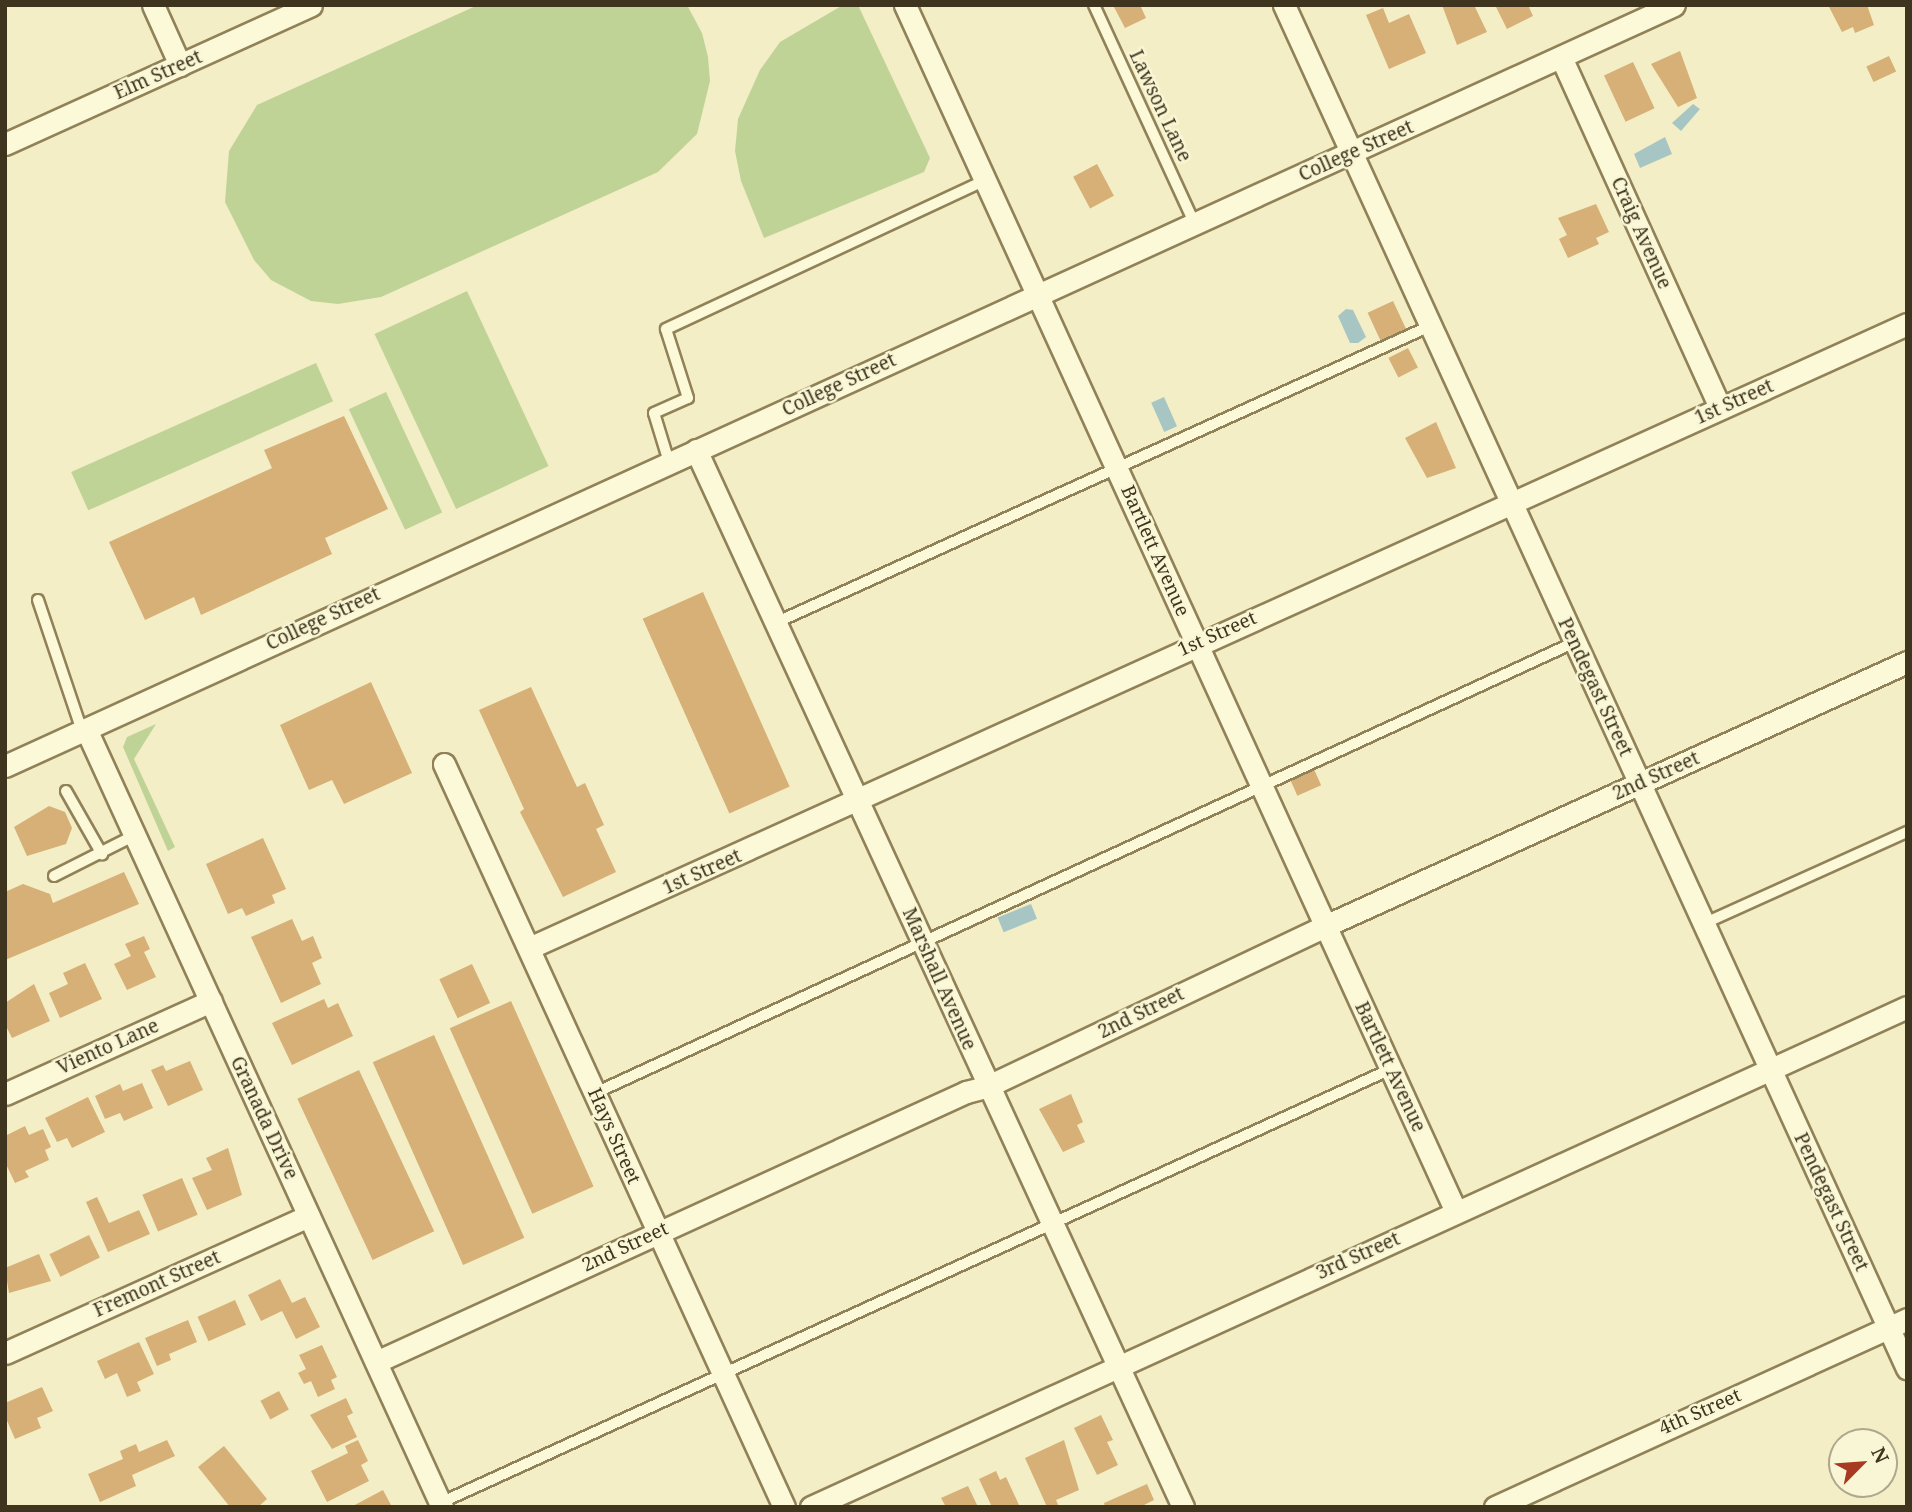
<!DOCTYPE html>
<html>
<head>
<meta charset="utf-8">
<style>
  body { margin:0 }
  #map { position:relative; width:1912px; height:1512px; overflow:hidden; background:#f3eec5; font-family:"Noto Serif",serif }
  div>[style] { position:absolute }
  .green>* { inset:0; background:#c0d397; transform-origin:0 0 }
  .water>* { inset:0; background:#a7c6c3; transform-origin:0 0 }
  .building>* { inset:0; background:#d6b076; transform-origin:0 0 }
  .roads { filter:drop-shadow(2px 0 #918158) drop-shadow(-2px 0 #918158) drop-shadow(0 2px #918158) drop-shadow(0 -2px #918158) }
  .service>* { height:10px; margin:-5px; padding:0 5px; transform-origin:5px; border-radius:5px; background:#fcf9d9 }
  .minor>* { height:21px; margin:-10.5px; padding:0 10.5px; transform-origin:10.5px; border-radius:10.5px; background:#fcf9d9 }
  span { translate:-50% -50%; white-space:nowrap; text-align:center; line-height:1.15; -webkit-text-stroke:5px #f9f6d5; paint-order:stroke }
  .street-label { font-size:19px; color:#3f341e }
  .frame { position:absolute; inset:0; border:7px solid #3f341e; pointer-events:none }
  .north { position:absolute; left:1828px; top:1428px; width:70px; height:70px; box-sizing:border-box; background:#f9f6d5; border:2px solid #afa88c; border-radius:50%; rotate:65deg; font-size:19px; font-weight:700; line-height:28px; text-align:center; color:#3f341e }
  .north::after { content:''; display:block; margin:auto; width:24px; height:32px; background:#a73a21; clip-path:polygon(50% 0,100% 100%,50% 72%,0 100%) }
</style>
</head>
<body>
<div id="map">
  <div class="green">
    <i style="clip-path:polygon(478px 5px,687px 5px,702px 33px,708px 57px,710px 81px,697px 134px,658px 172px,381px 297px,338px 304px,311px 301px,271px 280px,254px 260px,225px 202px,229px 151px,257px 105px)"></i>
    <i style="clip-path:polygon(843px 5px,858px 5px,930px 158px,924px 172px,764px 238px,741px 181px,735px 151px,738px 119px,760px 70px,780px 42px)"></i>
    <i style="left:467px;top:291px;width:193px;height:102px;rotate:65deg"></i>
    <i style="left:316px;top:363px;width:42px;height:268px;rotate:66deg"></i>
    <i style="left:386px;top:392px;width:133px;height:41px;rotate:65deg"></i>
    <i style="clip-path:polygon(156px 724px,134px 759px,175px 847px,168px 851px,123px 747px,127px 737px)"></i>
  </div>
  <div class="water">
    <i style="clip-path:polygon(1693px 104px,1700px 109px,1681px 131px,1672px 123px)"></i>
    <i style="clip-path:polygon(1665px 137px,1672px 154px,1640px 168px,1634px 154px)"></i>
    <i style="clip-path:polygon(1346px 309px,1353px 310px,1366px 337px,1358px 343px,1350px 343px,1338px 316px)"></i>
    <i style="left:1164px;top:397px;width:32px;height:14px;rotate:66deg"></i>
    <i style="left:1031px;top:904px;width:16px;height:36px;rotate:68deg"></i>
  </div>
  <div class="building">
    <i style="clip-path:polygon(1140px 5px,1146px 18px,1125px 28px,1114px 7px)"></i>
    <i style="clip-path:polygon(1442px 5px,1474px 5px,1487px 32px,1457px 45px)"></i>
    <i style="clip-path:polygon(1495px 5px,1528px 5px,1533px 16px,1507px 29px)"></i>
    <i style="clip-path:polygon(1828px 5px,1867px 5px,1874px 25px,1855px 33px,1853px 27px,1842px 32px)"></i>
    <i style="clip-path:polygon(1383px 8px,1389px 23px,1409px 14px,1426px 53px,1389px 69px,1366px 15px)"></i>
    <i style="clip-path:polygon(1680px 51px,1697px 98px,1678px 107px,1651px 64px)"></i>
    <i style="left:1889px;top:56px;width:17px;height:25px;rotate:65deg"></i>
    <i style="left:1633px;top:62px;width:51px;height:32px;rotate:65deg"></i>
    <i style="left:1097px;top:164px;width:36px;height:27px;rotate:62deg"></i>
    <i style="clip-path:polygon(1596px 204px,1609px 232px,1596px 238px,1599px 244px,1568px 258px,1559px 239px,1567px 235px,1558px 218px)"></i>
    <i style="left:1393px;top:301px;width:31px;height:28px;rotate:65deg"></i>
    <i style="left:1408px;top:348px;width:22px;height:22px;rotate:63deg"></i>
    <i style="clip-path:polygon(344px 416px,388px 509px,325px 538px,332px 554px,201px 615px,194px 597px,145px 620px,109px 542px,272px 468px,264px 450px)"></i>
    <i style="clip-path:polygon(1436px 422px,1456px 468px,1427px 478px,1405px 438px)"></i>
    <i style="left:703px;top:592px;width:213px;height:66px;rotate:66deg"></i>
    <i style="clip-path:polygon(371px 682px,412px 773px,344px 804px,332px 780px,309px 790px,280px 725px)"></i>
    <i style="clip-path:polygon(531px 687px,577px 787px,585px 783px,604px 825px,596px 829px,616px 872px,563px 897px,520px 812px,524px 809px,479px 710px)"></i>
    <i style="left:1313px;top:767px;width:20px;height:26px;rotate:66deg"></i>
    <i style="clip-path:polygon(49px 806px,65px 812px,72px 828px,66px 844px,27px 856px,14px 827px)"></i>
    <i style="clip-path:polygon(263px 838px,286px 889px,272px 895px,275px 903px,246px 916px,242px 908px,228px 914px,206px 864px)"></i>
    <i style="clip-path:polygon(124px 872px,139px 904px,5px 960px,5px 892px,23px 884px,50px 894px,53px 903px)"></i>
    <i style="clip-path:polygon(292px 919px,302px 941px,313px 936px,322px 958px,312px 963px,321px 984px,281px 1003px,251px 937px)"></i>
    <i style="clip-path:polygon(144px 936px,150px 949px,144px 952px,156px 977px,127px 990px,114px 964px,131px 956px,125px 944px)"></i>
    <i style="clip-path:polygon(85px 963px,102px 999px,60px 1018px,49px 993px,68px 984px,63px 973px)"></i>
    <i style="left:472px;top:964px;width:43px;height:36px;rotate:65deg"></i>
    <i style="clip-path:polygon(34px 984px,50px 1021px,12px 1038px,5px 1024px,5px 1003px)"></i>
    <i style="clip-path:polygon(324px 999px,328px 1008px,338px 1003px,353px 1036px,292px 1065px,272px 1023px)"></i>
    <i style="left:511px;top:1001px;width:203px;height:67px;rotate:66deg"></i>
    <i style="left:434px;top:1035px;width:222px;height:67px;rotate:66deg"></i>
    <i style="clip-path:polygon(190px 1061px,203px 1090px,168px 1106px,151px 1070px,163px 1065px,166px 1071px)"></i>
    <i style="left:359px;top:1070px;width:178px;height:68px;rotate:65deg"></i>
    <i style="clip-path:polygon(142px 1083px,153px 1108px,124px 1121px,120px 1113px,105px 1119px,95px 1096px,120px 1084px,123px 1091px)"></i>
    <i style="clip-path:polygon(1071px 1094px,1083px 1122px,1077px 1125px,1085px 1142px,1063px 1152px,1039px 1109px)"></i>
    <i style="clip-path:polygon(88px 1097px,105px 1132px,72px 1148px,67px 1138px,57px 1142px,45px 1118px)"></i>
    <i style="clip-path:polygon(25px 1126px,29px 1135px,43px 1129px,51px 1147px,45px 1150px,49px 1160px,25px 1171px,29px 1177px,15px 1183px,5px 1162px,5px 1136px)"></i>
    <i style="clip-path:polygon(228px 1148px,242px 1195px,207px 1210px,192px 1178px,212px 1170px,206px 1158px)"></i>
    <i style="left:182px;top:1178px;width:40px;height:43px;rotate:67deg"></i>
    <i style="clip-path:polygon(97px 1197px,109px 1223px,139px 1210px,150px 1234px,108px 1252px,86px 1202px)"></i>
    <i style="left:89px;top:1235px;width:25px;height:44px;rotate:64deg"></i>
    <i style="clip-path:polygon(39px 1254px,51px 1281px,9px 1293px,5px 1268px)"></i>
    <i style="clip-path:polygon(280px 1279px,292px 1303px,305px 1297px,320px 1327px,296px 1339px,282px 1311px,261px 1321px,248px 1295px)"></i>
    <i style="left:235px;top:1300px;width:27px;height:41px;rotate:66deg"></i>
    <i style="clip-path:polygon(188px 1320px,197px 1342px,169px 1354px,171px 1360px,157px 1366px,145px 1338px)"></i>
    <i style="clip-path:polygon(139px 1342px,154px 1374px,137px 1382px,141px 1391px,127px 1397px,117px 1373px,105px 1379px,97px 1361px)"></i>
    <i style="clip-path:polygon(322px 1345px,337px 1377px,331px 1380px,335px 1389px,318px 1397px,311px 1381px,304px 1384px,298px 1373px,306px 1369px,299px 1355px)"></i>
    <i style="clip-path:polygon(42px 1387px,53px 1411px,37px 1418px,41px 1428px,15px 1439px,5px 1416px,5px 1403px)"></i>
    <i style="left:279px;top:1391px;width:21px;height:21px;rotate:62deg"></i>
    <i style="clip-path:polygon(346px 1398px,353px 1413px,347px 1416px,357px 1437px,332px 1449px,310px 1415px)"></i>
    <i style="clip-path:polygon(1101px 1415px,1113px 1440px,1107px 1442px,1118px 1465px,1097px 1475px,1074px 1428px)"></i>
    <i style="clip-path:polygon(167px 1440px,175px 1456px,132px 1475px,136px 1486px,100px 1502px,88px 1474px,123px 1459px,120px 1451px,136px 1444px,139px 1452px)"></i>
    <i style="clip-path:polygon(358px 1440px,368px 1461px,361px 1465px,369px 1481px,327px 1502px,311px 1471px,348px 1453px,345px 1446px)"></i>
    <i style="clip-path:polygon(1064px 1440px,1079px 1490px,1056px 1500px,1059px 1507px,1047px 1507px,1025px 1458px)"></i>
    <i style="clip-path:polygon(224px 1446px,267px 1499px,258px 1507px,230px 1507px,198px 1467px)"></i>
    <i style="clip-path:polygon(996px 1471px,1000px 1480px,1006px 1477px,1020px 1507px,992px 1507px,979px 1479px)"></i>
    <i style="clip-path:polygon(1147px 1484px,1154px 1500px,1140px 1507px,1105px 1507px,1104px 1503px)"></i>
    <i style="clip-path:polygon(968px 1486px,978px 1507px,946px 1507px,941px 1498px)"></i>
    <i style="clip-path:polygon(383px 1490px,392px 1507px,351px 1507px)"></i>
  </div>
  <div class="roads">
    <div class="service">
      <i style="left:1094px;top:5px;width:239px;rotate:65.3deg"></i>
      <i style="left:669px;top:462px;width:51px;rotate:-107deg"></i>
      <i style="left:654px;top:413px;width:37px;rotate:-24deg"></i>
      <i style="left:688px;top:398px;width:72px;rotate:-107.7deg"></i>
      <i style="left:666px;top:329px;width:353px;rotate:-25deg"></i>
      <i style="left:38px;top:600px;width:138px;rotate:71.4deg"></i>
      <i style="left:775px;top:623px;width:719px;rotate:-24.39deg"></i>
      <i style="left:66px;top:791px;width:73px;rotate:60.3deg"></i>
      <i style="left:54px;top:876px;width:91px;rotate:-26.8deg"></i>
      <i style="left:1703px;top:924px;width:224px;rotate:-24.3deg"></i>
      <i style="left:595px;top:1093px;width:1079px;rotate:-24.71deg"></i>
      <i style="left:440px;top:1503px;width:1045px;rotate:-24.53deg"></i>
    </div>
    <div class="minor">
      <i style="left:153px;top:5px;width:66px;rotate:65.8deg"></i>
      <i style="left:905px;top:5px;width:1327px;rotate:65.46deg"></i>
      <i style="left:1284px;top:5px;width:1499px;rotate:65.44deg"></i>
      <i style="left:1561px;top:57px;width:385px;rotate:65.6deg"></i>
      <i style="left:5px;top:144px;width:336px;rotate:-24.4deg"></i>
      <i style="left:696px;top:450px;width:1164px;rotate:65.26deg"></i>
      <i style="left:86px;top:729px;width:856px;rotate:65.41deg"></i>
      <i style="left:444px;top:764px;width:817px;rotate:65.41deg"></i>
      <i style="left:5px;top:766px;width:1834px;rotate:-24.51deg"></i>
      <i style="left:529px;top:948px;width:1513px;rotate:-24.36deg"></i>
      <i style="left:5px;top:1094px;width:226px;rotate:-24.3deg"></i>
      <i style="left:5px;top:1353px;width:333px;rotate:-24.3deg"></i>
      <i style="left:376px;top:1362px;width:649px;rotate:-24.59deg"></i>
      <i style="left:966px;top:1092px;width:21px;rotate:-14deg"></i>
      <i style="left:986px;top:1087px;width:375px;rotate:-25.4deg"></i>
      <i style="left:1325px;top:926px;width:639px;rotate:-24.4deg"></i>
      <i style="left:811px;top:1507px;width:1205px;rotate:-24.52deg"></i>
      <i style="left:1495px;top:1507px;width:453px;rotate:-24.5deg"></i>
    </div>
  </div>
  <div class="street-label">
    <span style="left:158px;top:75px;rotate:-24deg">Elm Street</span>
    <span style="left:1160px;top:106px;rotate:65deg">Lawson Lane</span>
    <span style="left:1356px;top:151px;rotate:-24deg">College Street</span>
    <span style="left:1641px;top:233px;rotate:66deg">Craig Avenue</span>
    <span style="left:839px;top:385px;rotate:-25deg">College Street</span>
    <span style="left:1734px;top:402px;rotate:-24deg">1st Street</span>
    <span style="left:1155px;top:551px;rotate:66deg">Bartlett Avenue</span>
    <span style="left:323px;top:619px;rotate:-25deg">College Street</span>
    <span style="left:1217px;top:634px;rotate:-24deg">1st Street</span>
    <span style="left:1595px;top:687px;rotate:65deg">Pendegast Street</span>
    <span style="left:1656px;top:776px;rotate:-24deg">2nd Street</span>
    <span style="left:702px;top:872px;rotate:-24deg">1st Street</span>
    <span style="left:939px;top:979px;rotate:66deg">Marshall Avenue</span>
    <span style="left:1141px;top:1013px;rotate:-26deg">2nd Street</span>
    <span style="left:108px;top:1047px;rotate:-24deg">Viento Lane</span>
    <span style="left:1390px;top:1067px;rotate:65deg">Bartlett Avenue</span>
    <span style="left:264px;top:1118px;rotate:65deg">Granada Drive</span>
    <span style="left:614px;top:1136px;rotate:66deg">Hays Street</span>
    <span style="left:1831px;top:1202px;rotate:65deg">Pendegast Street</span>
    <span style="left:625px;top:1247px;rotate:-25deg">2nd Street</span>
    <span style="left:1358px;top:1256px;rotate:-24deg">3rd Street</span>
    <span style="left:157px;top:1284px;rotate:-24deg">Fremont Street</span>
    <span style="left:1700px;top:1412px;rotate:-24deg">4th Street</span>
  </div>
  <div class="frame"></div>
  <div class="north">N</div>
</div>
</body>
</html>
